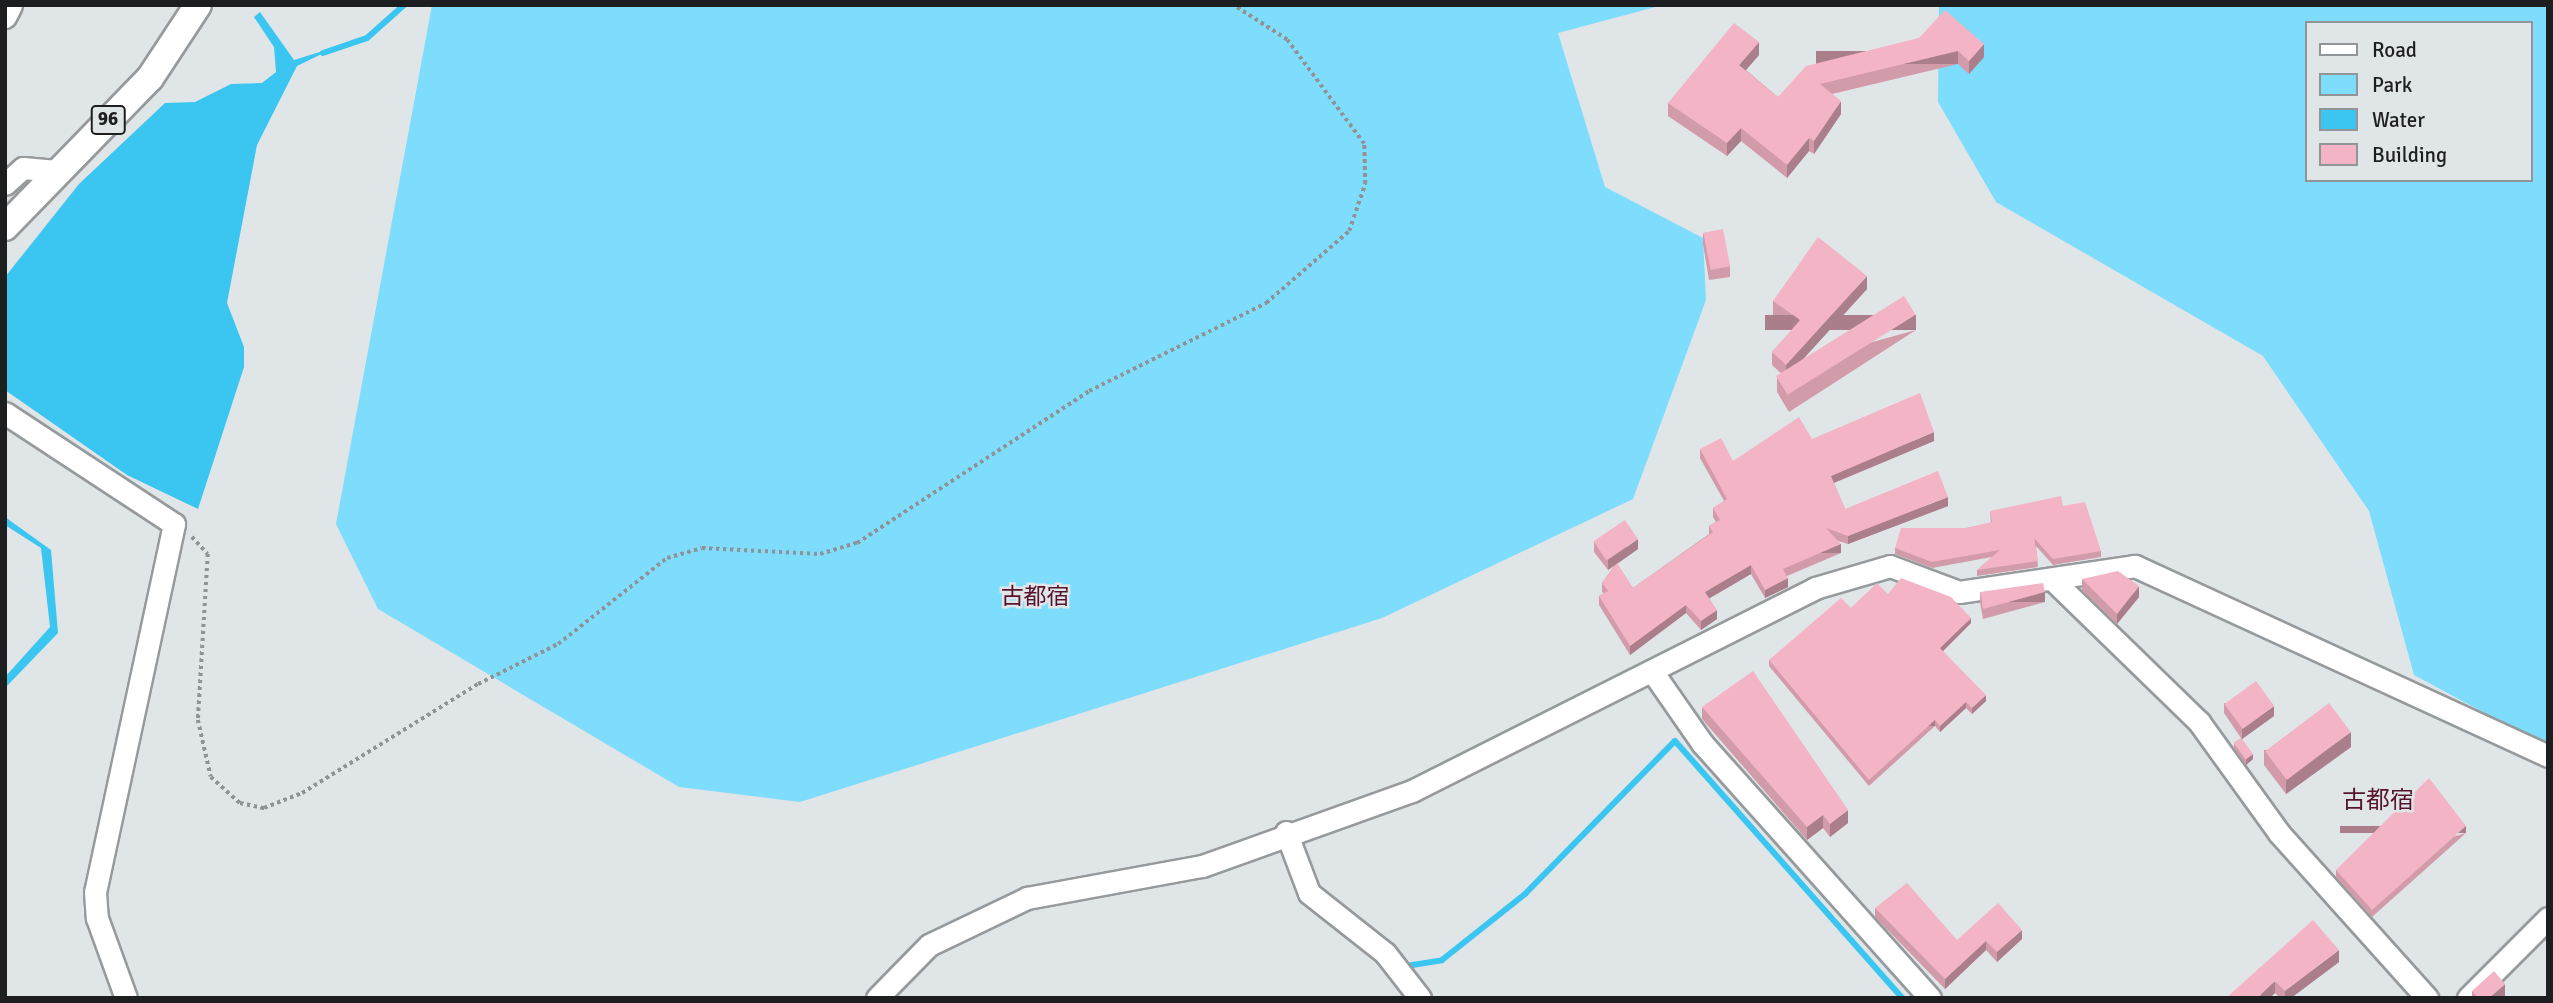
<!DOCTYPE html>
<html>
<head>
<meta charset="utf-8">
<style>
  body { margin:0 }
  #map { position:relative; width:2553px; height:1003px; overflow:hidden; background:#e0e5e7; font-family:Signika,"Noto Sans JP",sans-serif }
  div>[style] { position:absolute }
  .green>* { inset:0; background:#7edcfd }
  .water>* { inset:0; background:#3ac6f0 }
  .stream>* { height:6px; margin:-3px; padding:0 3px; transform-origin:3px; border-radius:3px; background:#3ac6f0 }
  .path>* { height:3.5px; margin-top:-1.75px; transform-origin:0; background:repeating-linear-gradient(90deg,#909395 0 3.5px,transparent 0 7px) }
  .roads { filter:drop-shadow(2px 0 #969a9c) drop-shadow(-2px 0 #969a9c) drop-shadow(0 2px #969a9c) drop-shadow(0 -2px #969a9c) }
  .minor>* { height:21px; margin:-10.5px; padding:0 10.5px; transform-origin:10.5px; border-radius:10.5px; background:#fff }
  .major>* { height:26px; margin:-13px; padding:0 13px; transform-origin:13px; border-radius:13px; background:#fff }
  .wall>* { inset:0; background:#d19baa }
  .shaded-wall>* { inset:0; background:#aa7e8b; transform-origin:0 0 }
  .building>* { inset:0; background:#f3b4c6; transform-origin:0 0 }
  span { translate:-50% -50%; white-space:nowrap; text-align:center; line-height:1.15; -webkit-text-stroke:5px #e0e5e7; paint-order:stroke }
  .shield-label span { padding:2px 5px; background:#e0e5e7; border:2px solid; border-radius:5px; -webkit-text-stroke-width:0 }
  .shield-label { font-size:19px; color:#1d1e1f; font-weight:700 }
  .neighbourhood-label { font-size:23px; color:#55132e }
  .quarter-label { font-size:24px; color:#55132e }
  .frame { position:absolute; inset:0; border:7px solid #1d1e1f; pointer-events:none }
  .legend { position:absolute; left:2305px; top:21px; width:228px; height:161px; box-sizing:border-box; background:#e0e5e7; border:2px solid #929597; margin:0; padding:9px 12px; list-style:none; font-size:21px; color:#1d1e1f }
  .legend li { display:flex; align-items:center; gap:14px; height:35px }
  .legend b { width:35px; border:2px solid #929597 }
</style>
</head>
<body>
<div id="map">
  <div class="green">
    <i style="clip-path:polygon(432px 5px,1663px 5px,1558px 33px,1605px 187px,1703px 238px,1706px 300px,1633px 499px,1382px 618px,800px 802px,679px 787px,378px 609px,336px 524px)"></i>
    <i style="clip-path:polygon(evenodd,1939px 5px,2548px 5px,2548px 747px,2414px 675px,2369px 511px,2263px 356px,1996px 202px,1938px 102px,1939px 5px,2306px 23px,2530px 23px,2530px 180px,2306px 180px,2306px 23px)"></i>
  </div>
  <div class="water">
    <i style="clip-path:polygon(260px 12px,294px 60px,336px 47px,297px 66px,257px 145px,227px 303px,244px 347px,244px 367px,198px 509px,127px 475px,5px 390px,5px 277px,79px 184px,165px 103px,195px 102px,231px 84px,262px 83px,276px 72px,274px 47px,254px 17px)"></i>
    <i style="clip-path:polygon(5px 517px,51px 550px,58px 633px,5px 688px,5px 677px,50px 627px,41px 548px,5px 525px)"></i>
  </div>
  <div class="stream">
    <i style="left:323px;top:53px;width:46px;rotate:-18.8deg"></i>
    <i style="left:367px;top:38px;width:50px;rotate:-41.7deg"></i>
    <i style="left:1406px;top:966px;width:36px;rotate:-9deg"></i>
    <i style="left:1442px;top:960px;width:106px;rotate:-38.5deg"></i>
    <i style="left:1525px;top:894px;width:214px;rotate:-45.6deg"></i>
    <i style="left:1675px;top:741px;width:343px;rotate:48.5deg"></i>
  </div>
  <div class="path">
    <i style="left:192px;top:537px;width:23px;rotate:47deg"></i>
    <i style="left:208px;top:554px;width:166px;rotate:93.4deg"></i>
    <i style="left:198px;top:720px;width:58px;rotate:77.2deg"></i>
    <i style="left:211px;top:777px;width:39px;rotate:42deg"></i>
    <i style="left:240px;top:803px;width:25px;rotate:12deg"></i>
    <i style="left:264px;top:808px;width:41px;rotate:-21.5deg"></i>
    <i style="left:302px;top:793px;width:207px;rotate:-31.8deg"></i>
    <i style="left:478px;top:684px;width:89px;rotate:-26.6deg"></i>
    <i style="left:558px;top:644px;width:139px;rotate:-38.3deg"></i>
    <i style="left:667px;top:558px;width:36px;rotate:-16deg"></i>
    <i style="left:702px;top:548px;width:118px;rotate:2.9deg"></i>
    <i style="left:820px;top:554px;width:39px;rotate:-17deg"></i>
    <i style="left:857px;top:543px;width:277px;rotate:-33.2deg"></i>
    <i style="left:1089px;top:391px;width:198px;rotate:-26.4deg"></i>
    <i style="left:1266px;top:303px;width:110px;rotate:-40.9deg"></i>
    <i style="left:1349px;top:231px;width:50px;rotate:-71.2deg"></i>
    <i style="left:1365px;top:184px;width:40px;rotate:-91.4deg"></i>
    <i style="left:1364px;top:144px;width:129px;rotate:-126.5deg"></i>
    <i style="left:1287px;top:40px;width:64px;rotate:-147.1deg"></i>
  </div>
  <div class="roads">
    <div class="minor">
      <i style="left:5px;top:17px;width:13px;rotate:-63deg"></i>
      <i style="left:5px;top:184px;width:24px;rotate:-42deg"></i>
      <i style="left:23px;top:168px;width:34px;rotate:5deg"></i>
      <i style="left:5px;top:413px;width:202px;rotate:33.3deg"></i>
      <i style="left:174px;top:524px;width:376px;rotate:102.1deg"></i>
      <i style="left:95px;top:892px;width:26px;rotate:86deg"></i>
      <i style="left:97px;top:918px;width:85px;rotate:70.1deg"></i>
      <i style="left:2053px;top:580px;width:204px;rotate:44.2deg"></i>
      <i style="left:2199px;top:722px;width:137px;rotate:54.2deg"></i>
      <i style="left:2279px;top:833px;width:222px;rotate:48.1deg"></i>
      <i style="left:1654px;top:674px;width:84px;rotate:55.2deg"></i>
      <i style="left:1702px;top:743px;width:342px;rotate:48.2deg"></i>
      <i style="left:1286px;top:832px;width:65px;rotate:69.3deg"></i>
      <i style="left:1309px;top:893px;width:97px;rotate:38.3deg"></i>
      <i style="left:1385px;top:953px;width:57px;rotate:52.1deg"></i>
      <i style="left:877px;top:998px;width:74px;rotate:-45.5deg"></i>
      <i style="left:929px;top:945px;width:109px;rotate:-25.6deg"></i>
      <i style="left:1027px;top:898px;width:178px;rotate:-10.4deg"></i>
      <i style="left:1202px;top:866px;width:223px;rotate:-19.7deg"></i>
      <i style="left:1412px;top:791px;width:451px;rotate:-26.7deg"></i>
      <i style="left:1815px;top:588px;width:78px;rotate:-16.3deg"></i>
      <i style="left:1890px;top:566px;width:74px;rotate:20.6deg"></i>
      <i style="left:1959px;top:592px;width:178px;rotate:-8.4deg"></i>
      <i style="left:2135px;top:566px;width:455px;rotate:24.7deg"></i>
      <i style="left:2468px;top:998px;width:113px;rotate:-45deg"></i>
    </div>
    <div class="major">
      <i style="left:5px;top:227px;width:208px;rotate:-45.8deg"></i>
      <i style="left:150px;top:78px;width:87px;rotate:-56.7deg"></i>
    </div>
  </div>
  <div class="wall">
    <i style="clip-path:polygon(1919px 38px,1984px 57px,1969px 74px,1958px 64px,1832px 94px,1841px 114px,1814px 154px,1809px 151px,1787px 178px,1741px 141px,1727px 156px,1668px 116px,1668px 103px,1759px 55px,1746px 70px,1778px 97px)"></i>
    <i style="clip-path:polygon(1703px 233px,1730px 266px,1730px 277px,1709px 280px,1703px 244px)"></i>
    <i style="clip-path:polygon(1867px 289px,1800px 362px,1916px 330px,1789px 412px,1777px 392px,1777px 377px,1782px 374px,1772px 365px,1772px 352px,1793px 329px,1773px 315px,1773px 301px)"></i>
    <i style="clip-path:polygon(1812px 439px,1934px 441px,1834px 483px,1845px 509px,1948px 506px,1848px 544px,1838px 541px,1841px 553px,1787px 576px,1788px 587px,1765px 598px,1751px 574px,1709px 598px,1717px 619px,1701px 630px,1686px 613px,1630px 655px,1599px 605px,1599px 596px,1604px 593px,1602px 592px,1602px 583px,1615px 565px,1608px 570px,1594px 552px,1594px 542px,1638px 549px,1617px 564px,1633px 588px,1709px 534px,1709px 526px,1716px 522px,1713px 517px,1713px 508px,1724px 501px,1700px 458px,1700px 449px,1733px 461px)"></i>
    <i style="clip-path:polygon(2063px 506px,2101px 551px,2101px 557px,2053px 565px,2036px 546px,2038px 567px,1977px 576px,1977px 570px,1992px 557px,1932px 568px,1895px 554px,1895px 548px,1966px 528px,1991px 523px,1990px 511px)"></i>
    <i style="clip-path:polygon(2082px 579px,2139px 597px,2117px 624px,2082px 590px)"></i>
    <i style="clip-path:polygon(1980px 592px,2045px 602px,1983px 619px,1980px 602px)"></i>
    <i style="clip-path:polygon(1888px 594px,1971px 623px,1943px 651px,1986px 701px,1972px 714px,1966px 708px,1940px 732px,1935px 726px,1869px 786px,1769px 666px,1769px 660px,1851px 608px)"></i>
    <i style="clip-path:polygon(2224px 703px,2274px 716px,2242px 739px,2253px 759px,2246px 765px,2234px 748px,2234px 743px,2241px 738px,2224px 713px)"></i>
    <i style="clip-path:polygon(1702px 707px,1848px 823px,1830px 837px,1823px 828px,1807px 840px,1702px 719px)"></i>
    <i style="clip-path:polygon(2351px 747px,2286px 794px,2264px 765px,2264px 750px)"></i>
    <i style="clip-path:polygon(2466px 833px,2372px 917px,2336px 877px,2336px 870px)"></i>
    <i style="clip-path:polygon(1875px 908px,1957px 940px,2022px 939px,1997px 962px,1986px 950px,1945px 989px,1875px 917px)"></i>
    <i style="clip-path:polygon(2339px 962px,2291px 998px,2280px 998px,2275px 993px,2226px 998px)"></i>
    <i style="clip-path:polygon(2472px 991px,2505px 998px,2472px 998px)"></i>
  </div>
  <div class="shaded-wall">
    <i style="clip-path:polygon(1759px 42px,1759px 55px,1739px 78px,1739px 65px)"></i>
    <i style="clip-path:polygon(1984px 44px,1984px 57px,1969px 74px,1969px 61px)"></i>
    <i style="left:1958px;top:51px;width:13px;height:142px;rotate:90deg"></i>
    <i style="clip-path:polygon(1841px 101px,1841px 114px,1814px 154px,1814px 141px)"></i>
    <i style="clip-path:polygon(1741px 128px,1741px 141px,1727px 156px,1727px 143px)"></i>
    <i style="clip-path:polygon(1809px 138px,1809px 151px,1787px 178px,1787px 165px)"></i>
    <i style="clip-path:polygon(1867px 276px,1867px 289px,1786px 378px,1786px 365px)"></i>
    <i style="left:1916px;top:315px;width:15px;height:151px;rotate:90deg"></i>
    <i style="clip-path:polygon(1934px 432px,1934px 441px,1831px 484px,1831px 476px)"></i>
    <i style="clip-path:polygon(1948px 497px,1948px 506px,1848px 544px,1848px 536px)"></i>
    <i style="clip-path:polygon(1638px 539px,1638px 549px,1608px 570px,1608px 560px)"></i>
    <i style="left:1841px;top:544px;width:9px;height:63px;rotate:90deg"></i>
    <i style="clip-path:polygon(1751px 565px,1751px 574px,1705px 601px,1705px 592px)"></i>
    <i style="clip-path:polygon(1788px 578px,1788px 587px,1765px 598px,1765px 590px)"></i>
    <i style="clip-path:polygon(2139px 586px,2139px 597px,2117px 624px,2117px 614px)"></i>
    <i style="left:2045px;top:592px;width:10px;height:64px;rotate:90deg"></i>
    <i style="clip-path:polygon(1686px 605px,1686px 613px,1630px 655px,1630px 646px)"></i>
    <i style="clip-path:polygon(1717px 610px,1717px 619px,1701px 630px,1701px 621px)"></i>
    <i style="clip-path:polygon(1971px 618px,1971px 623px,1940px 654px,1940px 648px)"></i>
    <i style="clip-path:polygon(1986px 695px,1986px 701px,1972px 714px,1972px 708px)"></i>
    <i style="clip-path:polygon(1966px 702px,1966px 708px,1940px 732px,1940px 726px)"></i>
    <i style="clip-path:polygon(2274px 706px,2274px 716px,2242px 739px,2242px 729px)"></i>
    <i style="left:1935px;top:720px;width:6px;height:89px;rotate:90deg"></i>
    <i style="clip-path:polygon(2351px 732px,2351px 747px,2286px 794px,2286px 779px)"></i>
    <i style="clip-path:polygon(2253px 754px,2253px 759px,2246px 765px,2246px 759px)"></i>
    <i style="clip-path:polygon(1848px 810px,1848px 823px,1830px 837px,1830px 824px)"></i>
    <i style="clip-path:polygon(1823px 815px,1823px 828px,1807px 840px,1807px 827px)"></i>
    <i style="left:2466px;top:826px;width:7px;height:126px;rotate:90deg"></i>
    <i style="clip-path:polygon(2022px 930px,2022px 939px,1997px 962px,1997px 952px)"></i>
    <i style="clip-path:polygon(1986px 941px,1986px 950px,1945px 989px,1945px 979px)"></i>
    <i style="clip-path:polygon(2339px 950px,2339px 962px,2291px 998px,2285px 998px,2285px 991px)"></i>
    <i style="clip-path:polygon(2275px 981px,2275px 993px,2270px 998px,2257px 998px)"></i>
    <i style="clip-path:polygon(2505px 984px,2505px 998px,2489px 998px)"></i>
  </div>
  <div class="building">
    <i style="clip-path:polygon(1945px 10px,1984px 44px,1969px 61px,1958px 51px,1820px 84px,1841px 101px,1814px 141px,1809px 138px,1787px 165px,1741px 128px,1727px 143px,1668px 103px,1734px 23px,1759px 42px,1739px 65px,1778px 97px,1806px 66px,1919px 38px)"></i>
    <i style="left:1723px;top:229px;width:38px;height:20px;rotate:79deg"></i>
    <i style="clip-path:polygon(1818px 237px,1867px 276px,1786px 365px,1772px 352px,1800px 320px,1773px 301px)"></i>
    <i style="left:1904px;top:296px;width:22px;height:151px;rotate:58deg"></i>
    <i style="clip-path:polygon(1920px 393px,1934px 432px,1831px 476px,1845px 509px,1938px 471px,1948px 497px,1848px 536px,1826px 528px,1841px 544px,1783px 569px,1788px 578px,1765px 590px,1751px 565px,1705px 592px,1717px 610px,1701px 621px,1686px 605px,1630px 646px,1599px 596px,1608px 591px,1602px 583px,1617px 563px,1633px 588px,1713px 532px,1709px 526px,1720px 520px,1713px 508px,1727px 499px,1700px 449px,1721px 438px,1733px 461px,1799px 417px,1812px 439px)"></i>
    <i style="clip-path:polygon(2061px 496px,2063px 506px,2085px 502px,2101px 551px,2053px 559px,2034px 538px,2038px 561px,1977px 570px,2000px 550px,1932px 562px,1895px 548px,1901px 528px,1966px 528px,1992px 522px,1990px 511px)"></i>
    <i style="left:1625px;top:520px;width:23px;height:38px;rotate:56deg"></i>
    <i style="clip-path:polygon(2118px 571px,2139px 586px,2117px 614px,2082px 579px)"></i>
    <i style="clip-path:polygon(1901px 578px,1951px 597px,1971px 618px,1940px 648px,1986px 695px,1972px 708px,1966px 702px,1940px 726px,1935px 720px,1869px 780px,1769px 660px,1841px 598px,1851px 608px,1877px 583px,1888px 594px)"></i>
    <i style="clip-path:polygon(2043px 583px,2045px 592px,1983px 609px,1980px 592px)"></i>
    <i style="clip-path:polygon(1753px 671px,1848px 810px,1830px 824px,1823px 815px,1807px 827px,1702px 707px)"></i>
    <i style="left:2256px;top:681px;width:31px;height:39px;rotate:54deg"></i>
    <i style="left:2329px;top:703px;width:36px;height:80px;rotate:53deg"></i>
    <i style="left:2241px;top:738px;width:20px;height:9px;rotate:53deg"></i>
    <i style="clip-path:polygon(2429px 778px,2466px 826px,2372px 910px,2336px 870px)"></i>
    <i style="clip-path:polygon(1907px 883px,1957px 940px,1998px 903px,2022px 930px,1997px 952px,1986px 941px,1945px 979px,1875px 908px)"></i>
    <i style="clip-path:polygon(2313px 920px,2339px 950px,2285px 991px,2275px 981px,2257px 998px,2226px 998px)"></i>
    <i style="clip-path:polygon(2494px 971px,2505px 984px,2489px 998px,2478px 998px,2472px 991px)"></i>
  </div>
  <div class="shield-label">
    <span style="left:108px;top:120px">96</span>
  </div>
  <div class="neighbourhood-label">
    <span style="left:1035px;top:597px">古都宿</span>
  </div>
  <div class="quarter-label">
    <span style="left:2378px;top:801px">古都宿</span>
  </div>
  <div class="frame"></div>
  <ul class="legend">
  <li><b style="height:9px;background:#fff"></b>Road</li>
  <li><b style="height:19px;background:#7edcfd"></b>Park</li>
  <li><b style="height:19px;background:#3ac6f0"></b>Water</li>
  <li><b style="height:19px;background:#f3b4c6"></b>Building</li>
  </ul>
</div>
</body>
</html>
